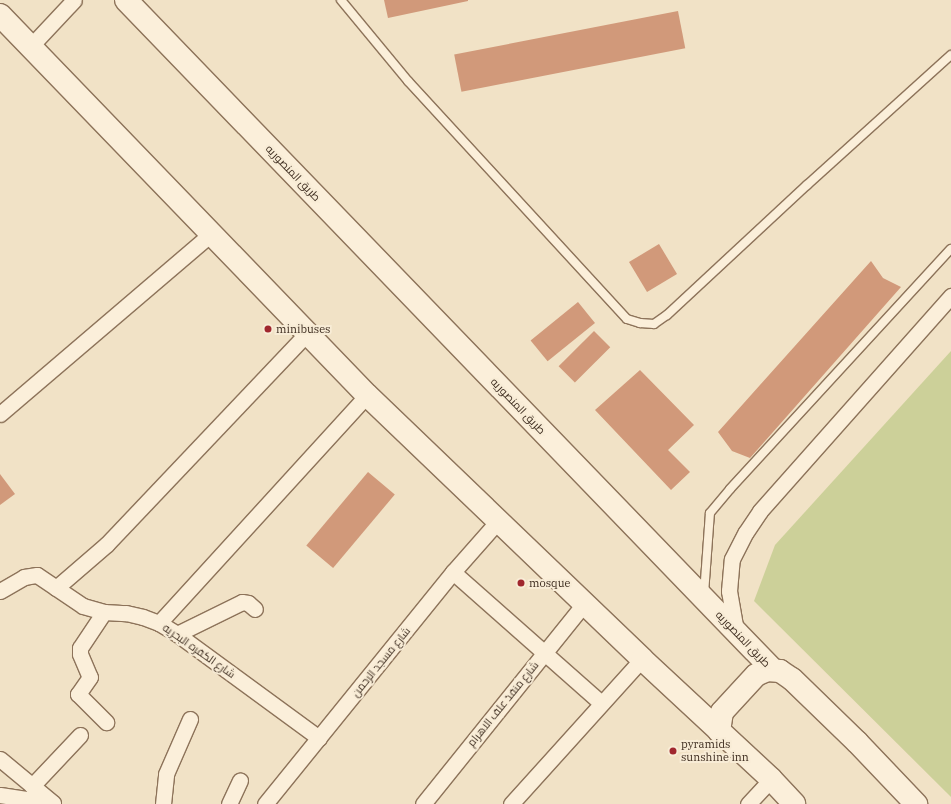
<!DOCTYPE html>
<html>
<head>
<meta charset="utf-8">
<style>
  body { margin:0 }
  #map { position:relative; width:951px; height:804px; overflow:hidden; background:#f1e2c6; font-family:"IBM Plex Serif",Cairo,serif }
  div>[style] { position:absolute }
  .green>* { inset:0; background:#ccd099 }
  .building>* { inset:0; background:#d1997a; transform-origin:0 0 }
  .roads { filter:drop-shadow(1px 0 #8d735a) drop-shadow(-1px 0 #8d735a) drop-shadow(0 1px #8d735a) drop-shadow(0 -1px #8d735a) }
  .service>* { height:8px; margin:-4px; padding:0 4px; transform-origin:4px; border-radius:4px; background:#fbefda }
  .minor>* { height:15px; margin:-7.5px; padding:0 7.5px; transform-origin:7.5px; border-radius:7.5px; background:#fbefda }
  .secondary>* { height:22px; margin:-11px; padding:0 11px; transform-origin:11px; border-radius:11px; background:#fbefda }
  .dots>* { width:11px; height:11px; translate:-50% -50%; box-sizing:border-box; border:2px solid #f8ecd6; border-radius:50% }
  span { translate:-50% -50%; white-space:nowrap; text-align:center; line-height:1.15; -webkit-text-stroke:4px #f8ecd6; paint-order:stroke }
  .street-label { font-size:11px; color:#3d2c1f }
  .poi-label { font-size:11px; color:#3d2c1f }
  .left { translate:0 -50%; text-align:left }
</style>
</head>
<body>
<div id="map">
  <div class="green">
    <i style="clip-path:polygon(951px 351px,951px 797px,754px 601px,775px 545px)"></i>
  </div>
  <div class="building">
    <i style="clip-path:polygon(384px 0,468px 0,468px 1px,388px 18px)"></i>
    <i style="left:678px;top:11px;width:38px;height:228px;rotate:79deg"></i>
    <i style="left:659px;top:244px;width:35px;height:35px;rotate:59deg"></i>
    <i style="clip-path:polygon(871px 261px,883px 278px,901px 287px,750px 458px,732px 451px,718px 432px)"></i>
    <i style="left:578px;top:302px;width:27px;height:61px;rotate:51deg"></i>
    <i style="left:594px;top:331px;width:23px;height:50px;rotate:45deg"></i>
    <i style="clip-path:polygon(640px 370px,694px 425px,668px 450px,690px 472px,671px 490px,595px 410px)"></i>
    <i style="left:368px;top:472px;width:35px;height:96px;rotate:40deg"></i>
    <i style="clip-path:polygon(0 474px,15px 494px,0 505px)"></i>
  </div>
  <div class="roads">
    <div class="service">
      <i style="left:341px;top:0;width:105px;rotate:50.4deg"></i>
      <i style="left:408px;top:81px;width:323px;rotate:47.4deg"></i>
      <i style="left:627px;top:319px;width:14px;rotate:17deg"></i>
      <i style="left:640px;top:323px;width:14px;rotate:4deg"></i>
      <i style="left:654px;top:324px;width:16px;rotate:-35deg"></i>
      <i style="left:667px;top:315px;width:191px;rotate:-42.9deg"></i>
      <i style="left:807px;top:185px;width:194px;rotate:-42.1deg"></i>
      <i style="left:704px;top:594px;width:81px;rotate:-85.8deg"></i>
      <i style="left:710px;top:513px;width:31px;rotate:-50deg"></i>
      <i style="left:730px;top:489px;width:326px;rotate:-47.4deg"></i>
    </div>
    <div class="minor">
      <i style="left:30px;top:47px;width:64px;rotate:-46.9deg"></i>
      <i style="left:0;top:414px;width:277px;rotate:-40.5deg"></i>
      <i style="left:453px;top:572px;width:198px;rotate:41.5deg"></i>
      <i style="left:56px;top:588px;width:67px;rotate:-40.8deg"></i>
      <i style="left:107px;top:544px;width:291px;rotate:-46.5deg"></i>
      <i style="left:0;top:591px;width:28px;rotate:-30deg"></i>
      <i style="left:24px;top:577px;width:13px;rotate:-9deg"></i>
      <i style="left:37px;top:575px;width:55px;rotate:34deg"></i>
      <i style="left:83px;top:606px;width:22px;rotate:16deg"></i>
      <i style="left:104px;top:612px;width:22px;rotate:3deg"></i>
      <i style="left:126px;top:613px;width:17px;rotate:13deg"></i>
      <i style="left:143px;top:617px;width:17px;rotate:21deg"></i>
      <i style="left:159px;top:623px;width:21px;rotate:31deg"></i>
      <i style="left:177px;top:634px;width:176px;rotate:36.2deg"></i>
      <i style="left:104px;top:612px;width:43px;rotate:123.7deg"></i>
      <i style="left:80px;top:648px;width:6px;rotate:90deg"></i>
      <i style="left:80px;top:654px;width:25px;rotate:67deg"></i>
      <i style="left:90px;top:677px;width:21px;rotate:125deg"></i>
      <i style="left:78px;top:694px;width:40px;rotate:45deg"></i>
      <i style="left:159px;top:623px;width:309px;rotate:-47.6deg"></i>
      <i style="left:736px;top:631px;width:41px;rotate:-99.9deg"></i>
      <i style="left:729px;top:591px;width:32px;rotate:-85deg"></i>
      <i style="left:732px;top:559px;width:30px;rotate:-63deg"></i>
      <i style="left:746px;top:532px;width:25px;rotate:-56deg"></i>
      <i style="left:760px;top:511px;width:288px;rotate:-48.4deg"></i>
      <i style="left:177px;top:634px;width:72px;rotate:-26.2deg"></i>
      <i style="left:242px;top:602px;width:6px;rotate:9deg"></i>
      <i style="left:248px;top:603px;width:9px;rotate:41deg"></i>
      <i style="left:0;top:759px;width:69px;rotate:39.7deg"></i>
      <i style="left:32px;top:786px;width:70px;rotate:-46.7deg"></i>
      <i style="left:0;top:795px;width:53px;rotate:8.7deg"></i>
      <i style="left:163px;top:804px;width:30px;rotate:-84deg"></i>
      <i style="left:166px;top:774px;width:60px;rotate:-66.4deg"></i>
      <i style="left:229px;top:804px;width:26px;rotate:-65deg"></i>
      <i style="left:265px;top:804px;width:299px;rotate:-51deg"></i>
      <i style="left:453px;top:572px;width:68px;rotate:-48.6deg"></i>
      <i style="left:423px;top:804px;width:257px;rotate:-51.2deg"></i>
      <i style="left:511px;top:804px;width:195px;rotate:-47.9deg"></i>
      <i style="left:748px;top:804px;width:34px;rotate:-47deg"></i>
    </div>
    <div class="secondary">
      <i style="left:126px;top:0;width:931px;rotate:46deg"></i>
      <i style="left:0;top:15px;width:528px;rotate:46deg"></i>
      <i style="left:367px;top:395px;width:381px;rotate:43.8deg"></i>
      <i style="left:642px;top:659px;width:176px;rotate:42.9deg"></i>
      <i style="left:771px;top:779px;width:34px;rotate:47deg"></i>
      <i style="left:719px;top:731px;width:19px;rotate:-81deg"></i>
      <i style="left:722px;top:712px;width:50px;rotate:-47.4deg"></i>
      <i style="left:756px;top:675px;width:12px;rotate:-24deg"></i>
      <i style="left:767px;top:670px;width:13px;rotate:4deg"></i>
      <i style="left:780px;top:671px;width:14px;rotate:34deg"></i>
      <i style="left:792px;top:679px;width:91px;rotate:44.1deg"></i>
      <i style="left:857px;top:742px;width:86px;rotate:46.4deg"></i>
    </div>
  </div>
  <div class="dots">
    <i style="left:268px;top:329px;background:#a0272e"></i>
    <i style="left:521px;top:583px;background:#a0272e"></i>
    <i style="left:673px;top:751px;background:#a0272e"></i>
  </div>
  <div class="street-label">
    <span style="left:293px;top:173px;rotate:46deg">طريق المنصوريه</span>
    <span style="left:518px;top:406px;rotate:46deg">طريق المنصوريه</span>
    <span style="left:743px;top:639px;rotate:46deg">طريق المنصوريه</span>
    <span style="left:199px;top:651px;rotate:35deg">شارع الكفره البحريه</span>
    <span style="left:381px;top:662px;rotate:-51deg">شارع مسجد الرحمن</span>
    <span style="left:503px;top:704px;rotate:-51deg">شارع منفذ علف الاهرام</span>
  </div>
  <div class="poi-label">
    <span class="left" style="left:276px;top:329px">minibuses</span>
    <span class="left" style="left:529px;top:583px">mosque</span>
    <span class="left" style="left:681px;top:751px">pyramids<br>sunshine inn</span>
  </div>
</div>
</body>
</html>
